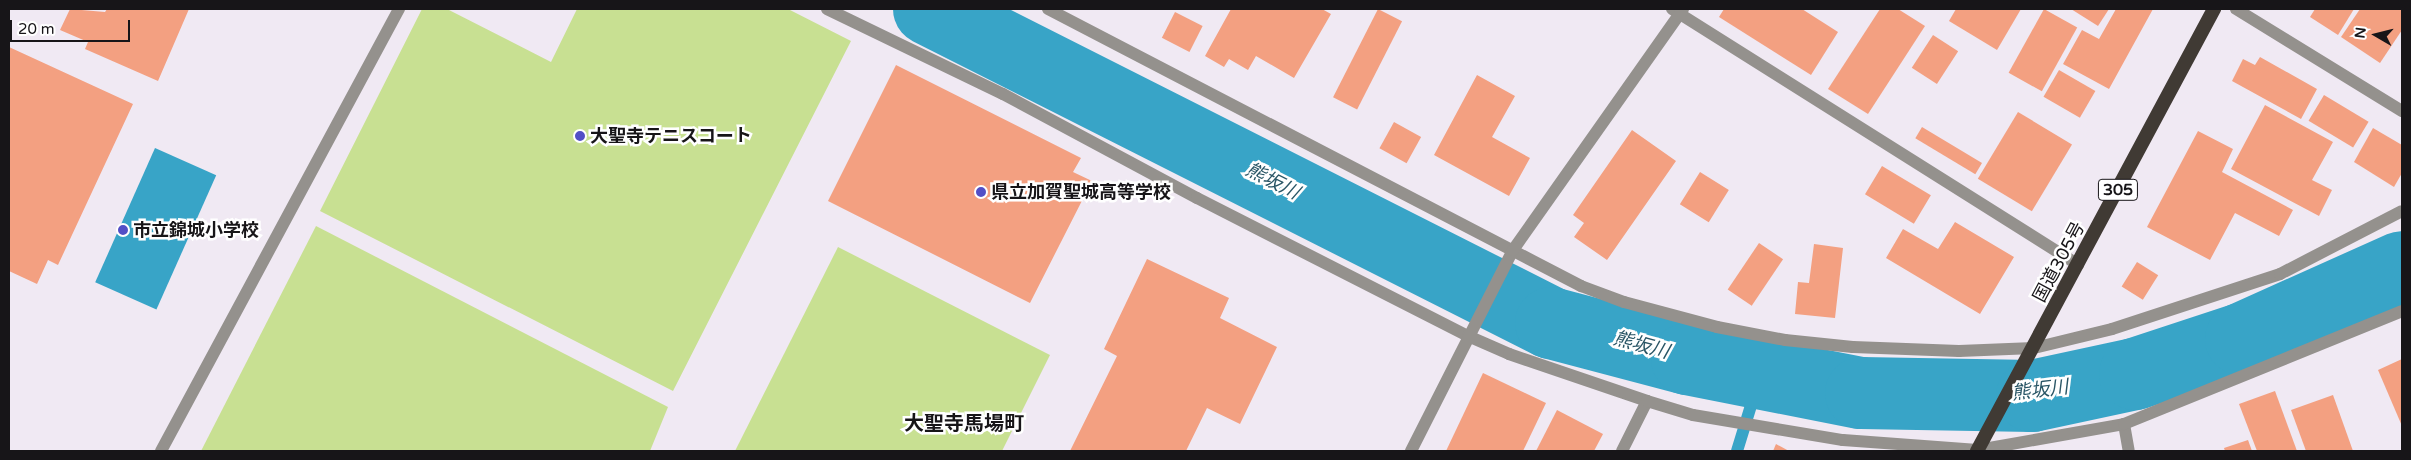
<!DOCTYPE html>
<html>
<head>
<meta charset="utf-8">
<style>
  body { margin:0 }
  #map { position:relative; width:2411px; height:460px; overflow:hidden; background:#f0e9f3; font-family:"Varela Round","Noto Sans JP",sans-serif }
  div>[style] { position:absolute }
  .green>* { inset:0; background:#c8e092 }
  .water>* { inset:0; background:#38a4c7; transform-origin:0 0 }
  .stream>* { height:12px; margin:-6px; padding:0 6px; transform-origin:6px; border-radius:6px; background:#38a4c7 }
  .river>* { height:72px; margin:-36px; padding:0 36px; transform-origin:36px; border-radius:36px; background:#38a4c7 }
  .building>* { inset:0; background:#f3a081; transform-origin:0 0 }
  .service>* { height:12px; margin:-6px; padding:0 6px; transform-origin:6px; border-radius:6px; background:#94918d }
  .minor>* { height:12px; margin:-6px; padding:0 6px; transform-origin:6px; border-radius:6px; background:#94918d }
  .trunk>* { height:14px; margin:-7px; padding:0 7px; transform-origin:7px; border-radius:7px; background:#403a34 }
  .dots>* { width:14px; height:14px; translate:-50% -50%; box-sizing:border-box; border:2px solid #fff; border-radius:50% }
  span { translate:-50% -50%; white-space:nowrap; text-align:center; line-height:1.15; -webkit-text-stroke:5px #fff; paint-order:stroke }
  .shield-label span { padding:1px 4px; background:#fff; border:1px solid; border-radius:4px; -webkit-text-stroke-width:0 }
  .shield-label { font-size:16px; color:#171518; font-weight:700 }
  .poi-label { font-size:18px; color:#171518; font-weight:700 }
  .left { translate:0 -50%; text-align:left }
  .street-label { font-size:18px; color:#171518 }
  .water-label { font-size:19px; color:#2a5666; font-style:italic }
  .quarter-label { font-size:20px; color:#171518; font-weight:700 }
  .frame { position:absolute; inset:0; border:10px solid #171518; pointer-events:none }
  .north { position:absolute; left:2351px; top:10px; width:50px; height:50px; -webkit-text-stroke:4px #fff; paint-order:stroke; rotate:278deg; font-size:14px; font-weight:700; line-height:20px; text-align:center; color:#171518 }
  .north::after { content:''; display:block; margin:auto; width:18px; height:22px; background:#171518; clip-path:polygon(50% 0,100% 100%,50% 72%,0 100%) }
  .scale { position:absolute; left:10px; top:20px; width:120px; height:22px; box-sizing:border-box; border:2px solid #171518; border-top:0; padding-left:6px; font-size:15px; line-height:18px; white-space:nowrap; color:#171518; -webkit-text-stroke:4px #fff; paint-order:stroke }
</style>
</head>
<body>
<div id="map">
  <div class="green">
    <i style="clip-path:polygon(422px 9px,447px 9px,551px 62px,577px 9px,788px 9px,851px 41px,673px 391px,320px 211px)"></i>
    <i style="clip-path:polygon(316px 226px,668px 407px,650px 451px,201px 451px)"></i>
    <i style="clip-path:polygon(838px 247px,1050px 355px,1002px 451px,735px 451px)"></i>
  </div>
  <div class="water">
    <i style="left:155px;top:148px;width:67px;height:147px;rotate:24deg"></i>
  </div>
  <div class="stream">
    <i style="left:1737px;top:451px;width:82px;rotate:-72.9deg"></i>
  </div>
  <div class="river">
    <i style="left:929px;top:9px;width:697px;rotate:26.79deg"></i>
    <i style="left:1551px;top:323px;width:141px;rotate:14.8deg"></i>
    <i style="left:1687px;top:359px;width:177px;rotate:11.1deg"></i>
    <i style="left:1861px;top:393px;width:171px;rotate:1deg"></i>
    <i style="left:2032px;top:396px;width:105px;rotate:-12.1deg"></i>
    <i style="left:2135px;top:374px;width:112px;rotate:-18.3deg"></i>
    <i style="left:2241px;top:339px;width:176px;rotate:-24.1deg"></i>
  </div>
  <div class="building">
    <i style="clip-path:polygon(70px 9px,105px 12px,107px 9px,189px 9px,158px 81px,85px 49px,88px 42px,60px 30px)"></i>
    <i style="clip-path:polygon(1231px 9px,1322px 9px,1331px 14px,1294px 78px,1256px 56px,1248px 70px,1229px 59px,1224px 67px,1205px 56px)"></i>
    <i style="left:1378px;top:9px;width:27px;height:99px;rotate:27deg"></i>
    <i style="clip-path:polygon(1724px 9px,1802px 9px,1838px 32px,1811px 75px,1719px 17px)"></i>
    <i style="clip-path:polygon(1880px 9px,1898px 9px,1925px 26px,1868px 114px,1828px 89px)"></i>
    <i style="clip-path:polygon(1956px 9px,2021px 9px,1997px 50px,1949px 21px)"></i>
    <i style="left:2044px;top:9px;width:38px;height:73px;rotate:29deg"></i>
    <i style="clip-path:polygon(2071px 9px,2109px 9px,2098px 26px)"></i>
    <i style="clip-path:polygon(2116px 9px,2153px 9px,2109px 89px,2063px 64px,2082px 30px,2099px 39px)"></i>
    <i style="clip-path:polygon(2315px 9px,2354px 9px,2338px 35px,2310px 17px)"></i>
    <i style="clip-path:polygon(2360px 9px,2402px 9px,2402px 30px,2380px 63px,2341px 37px)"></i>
    <i style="left:1175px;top:12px;width:31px;height:29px;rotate:27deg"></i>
    <i style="left:1933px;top:35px;width:30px;height:39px;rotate:33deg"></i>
    <i style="clip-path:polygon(9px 47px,133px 104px,58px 265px,48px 260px,37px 284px,9px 271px)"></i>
    <i style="clip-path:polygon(2260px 57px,2317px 89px,2301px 119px,2232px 81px,2243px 59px,2255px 65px)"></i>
    <i style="clip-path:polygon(896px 65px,1081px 158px,1073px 172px,1092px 181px,1030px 303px,828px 201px)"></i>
    <i style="left:2059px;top:70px;width:42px;height:31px;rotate:30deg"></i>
    <i style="clip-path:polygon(1477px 75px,1515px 96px,1492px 137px,1530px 158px,1509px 196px,1434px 155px)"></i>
    <i style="left:2324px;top:95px;width:52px;height:30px;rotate:31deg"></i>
    <i style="clip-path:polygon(2265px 105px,2333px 142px,2312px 180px,2332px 190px,2319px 216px,2231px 169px)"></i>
    <i style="left:2018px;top:112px;width:63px;height:78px;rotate:31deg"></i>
    <i style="left:1394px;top:122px;width:31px;height:30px;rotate:29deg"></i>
    <i style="left:1922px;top:127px;width:70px;height:13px;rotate:31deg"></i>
    <i style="clip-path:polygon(2373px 128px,2402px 145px,2402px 173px,2394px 187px,2354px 162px)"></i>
    <i style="clip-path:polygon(1632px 130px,1676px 161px,1607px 260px,1574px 237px,1584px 223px,1573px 215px)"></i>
    <i style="clip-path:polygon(2198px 131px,2233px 149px,2222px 172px,2293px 210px,2279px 236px,2235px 213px,2210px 260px,2147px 227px)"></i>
    <i style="left:1882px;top:166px;width:57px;height:33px;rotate:31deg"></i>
    <i style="left:1700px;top:172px;width:34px;height:38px;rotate:32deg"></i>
    <i style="clip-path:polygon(1955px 222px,2014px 257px,1980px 314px,1886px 258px,1903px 229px,1938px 249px)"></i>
    <i style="left:1759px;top:243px;width:29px;height:56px;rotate:34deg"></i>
    <i style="clip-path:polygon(1814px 244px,1843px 248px,1835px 318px,1795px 314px,1798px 282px,1809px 283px)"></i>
    <i style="clip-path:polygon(1147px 259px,1229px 298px,1220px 318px,1277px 347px,1240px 424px,1207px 408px,1186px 451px,1070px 451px,1117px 356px,1104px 349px)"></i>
    <i style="left:2137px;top:262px;width:25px;height:29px;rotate:32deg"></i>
    <i style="clip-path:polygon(2402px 359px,2402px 426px,2378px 370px)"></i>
    <i style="clip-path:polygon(1483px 373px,1546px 403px,1523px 451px,1446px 451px)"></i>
    <i style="clip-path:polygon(2275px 391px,2297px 451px,2257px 451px,2239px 404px)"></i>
    <i style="clip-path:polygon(2333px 395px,2353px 451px,2306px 451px,2291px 410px)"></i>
    <i style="clip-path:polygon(1557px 410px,1603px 434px,1594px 451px,1536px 451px)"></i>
    <i style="clip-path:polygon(2248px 440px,2252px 451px,2225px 451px,2224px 448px)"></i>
    <i style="clip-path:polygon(1776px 444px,1789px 451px,1773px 451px)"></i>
  </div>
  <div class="service">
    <i style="left:2124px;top:424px;width:27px;rotate:80deg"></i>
  </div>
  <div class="minor">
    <i style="left:827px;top:9px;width:195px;rotate:25.8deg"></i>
    <i style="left:1003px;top:94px;width:220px;rotate:28.2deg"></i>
    <i style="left:1197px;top:198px;width:304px;rotate:27deg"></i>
    <i style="left:1468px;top:336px;width:45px;rotate:23.7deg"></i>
    <i style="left:1509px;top:354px;width:146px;rotate:18.8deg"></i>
    <i style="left:1647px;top:401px;width:56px;rotate:116.6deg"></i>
    <i style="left:1048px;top:9px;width:601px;rotate:27.46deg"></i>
    <i style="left:1581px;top:286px;width:46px;rotate:20.4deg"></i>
    <i style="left:1624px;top:302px;width:96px;rotate:15deg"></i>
    <i style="left:1717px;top:327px;width:69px;rotate:10.8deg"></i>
    <i style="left:1785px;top:340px;width:68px;rotate:5.9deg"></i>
    <i style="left:1853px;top:347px;width:106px;rotate:2.2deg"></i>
    <i style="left:1959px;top:351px;width:75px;rotate:-2.3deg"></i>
    <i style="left:2034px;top:348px;width:80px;rotate:-13.7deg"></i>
    <i style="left:2112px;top:329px;width:177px;rotate:-18.1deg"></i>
    <i style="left:2280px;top:274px;width:137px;rotate:-27.3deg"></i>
    <i style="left:1672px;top:9px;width:480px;rotate:32.2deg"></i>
    <i style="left:2236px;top:9px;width:195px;rotate:31.6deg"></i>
    <i style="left:1647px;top:401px;width:48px;rotate:16.9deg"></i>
    <i style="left:1693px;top:415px;width:152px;rotate:9.5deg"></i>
    <i style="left:1843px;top:440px;width:135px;rotate:4.2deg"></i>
    <i style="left:1978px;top:450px;width:148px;rotate:-10.1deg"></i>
    <i style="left:2124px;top:424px;width:300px;rotate:-22.1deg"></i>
    <i style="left:161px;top:451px;width:502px;rotate:-61.7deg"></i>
    <i style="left:1411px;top:451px;width:225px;rotate:-63.1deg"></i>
    <i style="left:1513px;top:250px;width:295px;rotate:-54.8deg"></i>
  </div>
  <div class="trunk">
    <i style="left:1977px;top:451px;width:502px;rotate:-61.8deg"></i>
  </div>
  <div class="dots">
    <i style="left:580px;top:136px;background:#524fc6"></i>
    <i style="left:981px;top:192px;background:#524fc6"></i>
    <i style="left:123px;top:230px;background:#524fc6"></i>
  </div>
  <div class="shield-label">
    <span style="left:2118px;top:190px">305</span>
  </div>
  <div class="poi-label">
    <span class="left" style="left:590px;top:136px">大聖寺テニスコート</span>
    <span class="left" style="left:991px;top:192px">県立加賀聖城高等学校</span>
    <span class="left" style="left:133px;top:230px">市立錦城小学校</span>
  </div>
  <div class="street-label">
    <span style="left:2059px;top:262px;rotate:-62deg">国道305号</span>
  </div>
  <div class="water-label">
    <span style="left:1272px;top:182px;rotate:27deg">熊坂川</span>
    <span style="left:1641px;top:346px;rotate:15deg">熊坂川</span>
    <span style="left:2040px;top:391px;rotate:-7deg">熊坂川</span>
  </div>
  <div class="quarter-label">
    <span style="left:964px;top:424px">大聖寺馬場町</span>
  </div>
  <div class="frame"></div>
  <div class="north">N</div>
  <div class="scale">20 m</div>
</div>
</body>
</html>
